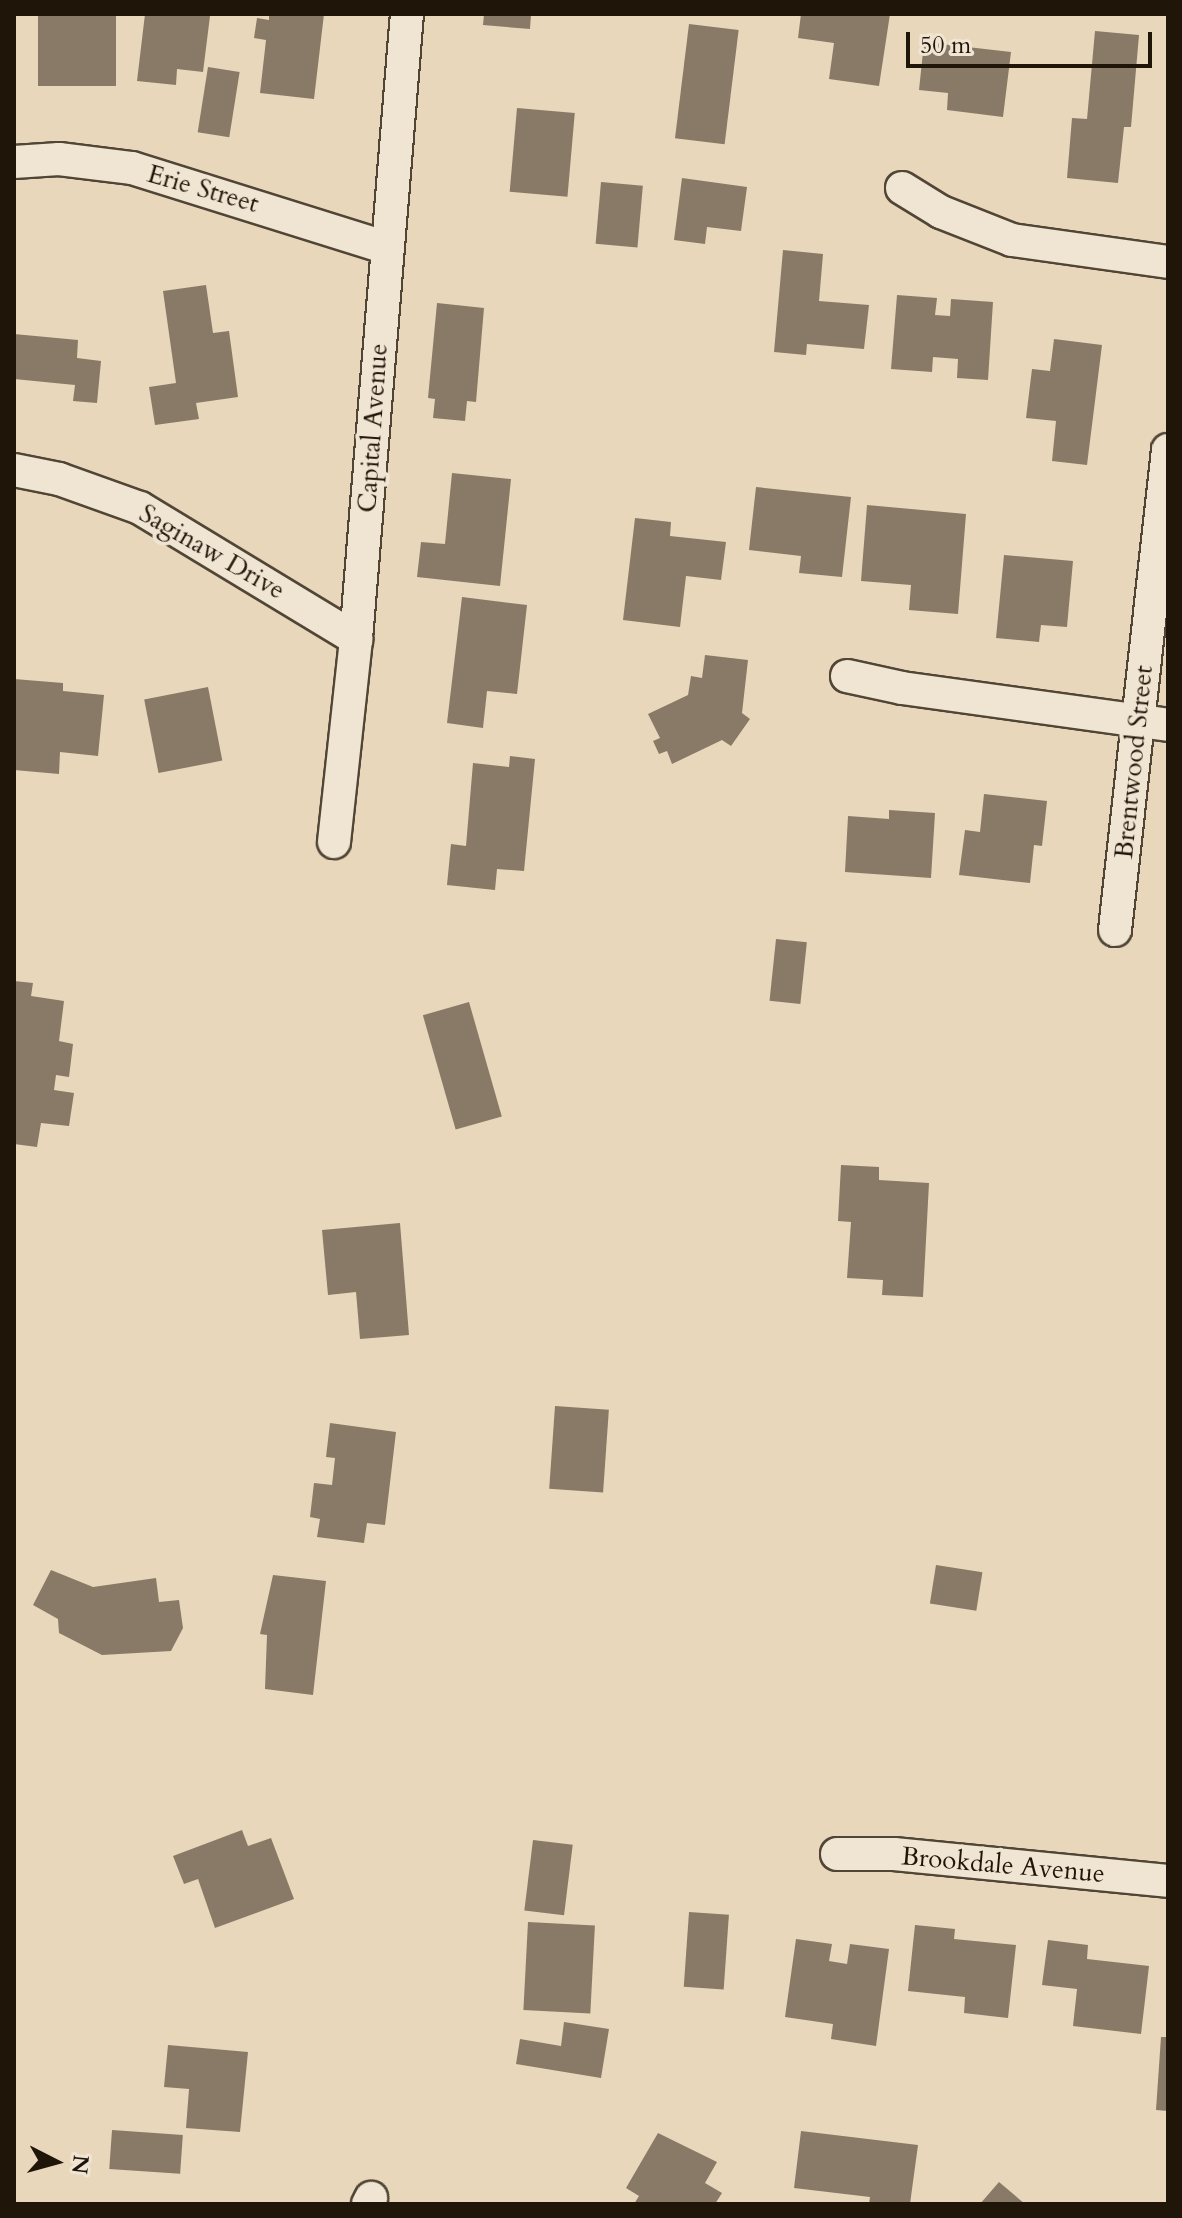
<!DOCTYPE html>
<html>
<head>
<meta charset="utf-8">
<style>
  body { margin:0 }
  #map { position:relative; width:1182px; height:2218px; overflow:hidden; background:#e8d7bb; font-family:Cardo,serif }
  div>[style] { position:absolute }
  .building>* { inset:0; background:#887a66; transform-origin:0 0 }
  .roads { filter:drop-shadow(2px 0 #514636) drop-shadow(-2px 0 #514636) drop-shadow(0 2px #514636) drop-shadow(0 -2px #514636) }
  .street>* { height:32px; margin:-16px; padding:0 16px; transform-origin:16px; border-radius:16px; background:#f0e5d3 }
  span { translate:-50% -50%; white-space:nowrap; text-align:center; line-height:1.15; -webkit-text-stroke:8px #f0e5d3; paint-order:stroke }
  .street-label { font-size:26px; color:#1f1509 }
  .frame { position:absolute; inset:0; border:16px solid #1f1509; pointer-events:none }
  .north { position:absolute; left:16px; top:2122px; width:80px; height:80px; -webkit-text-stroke:6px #f0e5d3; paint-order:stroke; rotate:96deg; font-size:22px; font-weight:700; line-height:32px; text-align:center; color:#1f1509 }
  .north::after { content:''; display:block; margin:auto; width:28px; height:36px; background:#1f1509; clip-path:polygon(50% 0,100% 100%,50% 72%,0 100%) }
  .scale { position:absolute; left:906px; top:32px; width:246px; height:36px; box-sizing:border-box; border:4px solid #1f1509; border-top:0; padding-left:10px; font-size:24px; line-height:28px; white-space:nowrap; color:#1f1509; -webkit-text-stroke:6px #f0e5d3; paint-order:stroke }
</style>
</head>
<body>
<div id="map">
  <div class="building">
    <i style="left:38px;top:14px;width:78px;height:72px"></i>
    <i style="clip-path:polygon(145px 14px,210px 16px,203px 72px,177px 69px,176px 85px,137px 81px)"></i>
    <i style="clip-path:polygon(269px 14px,324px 14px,314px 99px,260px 93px,266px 40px,254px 38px,257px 18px,269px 20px)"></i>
    <i style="clip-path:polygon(484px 14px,531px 14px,530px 29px,483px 25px)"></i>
    <i style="clip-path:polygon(801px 14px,890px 14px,879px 86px,829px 79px,834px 43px,798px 38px)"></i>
    <i style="left:689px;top:24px;width:50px;height:115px;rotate:7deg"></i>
    <i style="clip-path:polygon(1095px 31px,1139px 35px,1131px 127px,1124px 127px,1118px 183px,1067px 178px,1072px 118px,1087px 119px)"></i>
    <i style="clip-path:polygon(924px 42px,1011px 52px,1003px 117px,947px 110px,948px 93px,919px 90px)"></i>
    <i style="left:208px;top:67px;width:32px;height:66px;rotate:9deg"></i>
    <i style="left:517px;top:108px;width:58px;height:84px;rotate:5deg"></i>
    <i style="clip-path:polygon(682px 178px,747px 187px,741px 231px,707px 227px,705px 244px,674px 240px)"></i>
    <i style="left:601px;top:182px;width:42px;height:62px;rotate:5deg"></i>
    <i style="clip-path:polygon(783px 250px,823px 254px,819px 301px,869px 305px,864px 349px,807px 344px,806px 355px,774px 352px)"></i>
    <i style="clip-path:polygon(206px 285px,213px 333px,229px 331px,238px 397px,196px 403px,199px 419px,155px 425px,149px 387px,176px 383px,163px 291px)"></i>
    <i style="clip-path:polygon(897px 295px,937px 298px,935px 315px,950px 316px,951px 299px,993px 302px,988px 380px,957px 378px,958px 359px,933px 357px,932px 372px,891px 369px)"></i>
    <i style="clip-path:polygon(437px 303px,484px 308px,476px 402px,467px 401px,465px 421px,433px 418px,435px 399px,428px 398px)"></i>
    <i style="clip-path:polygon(14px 334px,78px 340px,77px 358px,101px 361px,97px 403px,73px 401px,75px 385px,14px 379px)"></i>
    <i style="clip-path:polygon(1054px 339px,1102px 345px,1087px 465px,1052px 461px,1056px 421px,1026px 418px,1032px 369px,1050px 371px)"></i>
    <i style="clip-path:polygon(452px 473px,511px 479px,500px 586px,417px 577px,421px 542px,445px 544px)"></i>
    <i style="clip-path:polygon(756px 487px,851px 497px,842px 577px,799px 573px,801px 556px,749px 550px)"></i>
    <i style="clip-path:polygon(867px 505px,966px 514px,958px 614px,909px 610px,911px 585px,861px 581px)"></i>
    <i style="clip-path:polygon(635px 518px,671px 522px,670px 536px,726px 542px,721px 580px,686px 576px,680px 627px,623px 620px)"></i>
    <i style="clip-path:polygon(1004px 555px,1073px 561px,1067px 627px,1041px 625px,1039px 642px,996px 638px)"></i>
    <i style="clip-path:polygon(462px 597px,527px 605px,517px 694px,487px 691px,483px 728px,447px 723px)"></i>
    <i style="clip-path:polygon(705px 655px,748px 660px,742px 713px,750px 719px,731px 746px,722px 740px,672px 764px,667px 751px,659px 754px,653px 741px,660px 738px,648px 714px,688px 695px,691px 676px,702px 678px)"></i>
    <i style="clip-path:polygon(14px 679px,63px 683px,63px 691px,104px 695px,98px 756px,60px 752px,59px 774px,14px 770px)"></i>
    <i style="left:208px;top:687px;width:75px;height:65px;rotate:79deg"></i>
    <i style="clip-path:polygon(510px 756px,535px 759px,524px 871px,497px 869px,495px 890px,447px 885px,451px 844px,466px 846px,473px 763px,509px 767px)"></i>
    <i style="clip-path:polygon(984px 794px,1047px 801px,1042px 846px,1034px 845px,1030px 883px,959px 875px,965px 830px,980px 832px)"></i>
    <i style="clip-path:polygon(889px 810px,935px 813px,931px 878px,845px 872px,848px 816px,889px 819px)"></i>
    <i style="left:776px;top:939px;width:31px;height:62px;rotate:6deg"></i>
    <i style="clip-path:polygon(14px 981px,33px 983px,31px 996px,64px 1001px,59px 1041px,73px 1044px,69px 1077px,56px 1075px,54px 1090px,74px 1093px,69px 1126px,41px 1123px,37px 1147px,14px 1144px)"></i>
    <i style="left:469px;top:1002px;width:119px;height:48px;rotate:74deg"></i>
    <i style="clip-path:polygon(841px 1165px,879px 1167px,879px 1180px,929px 1183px,923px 1297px,882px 1295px,883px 1280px,847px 1278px,851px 1222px,838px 1221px)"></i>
    <i style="clip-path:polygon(400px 1223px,409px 1335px,360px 1339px,356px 1292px,328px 1295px,322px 1230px)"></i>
    <i style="left:555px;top:1406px;width:54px;height:83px;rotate:4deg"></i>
    <i style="clip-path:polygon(330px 1423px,396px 1432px,385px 1525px,367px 1523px,364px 1543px,317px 1537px,320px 1519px,310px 1517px,314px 1483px,332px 1485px,335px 1458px,326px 1457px)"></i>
    <i style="left:936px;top:1565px;width:47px;height:39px;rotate:9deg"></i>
    <i style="clip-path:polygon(51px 1570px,93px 1587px,156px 1578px,159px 1602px,179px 1600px,183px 1628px,171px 1651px,102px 1655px,59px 1633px,58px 1619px,33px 1605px)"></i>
    <i style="clip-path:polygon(273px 1575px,326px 1581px,313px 1695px,265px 1689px,267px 1635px,260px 1634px)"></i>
    <i style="clip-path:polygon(242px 1830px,248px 1846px,271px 1838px,294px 1899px,215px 1928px,198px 1879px,184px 1884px,173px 1856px)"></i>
    <i style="left:533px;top:1840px;width:40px;height:71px;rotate:7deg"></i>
    <i style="left:689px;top:1912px;width:40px;height:75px;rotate:4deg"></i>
    <i style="left:528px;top:1922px;width:67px;height:88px;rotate:3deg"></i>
    <i style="clip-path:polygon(915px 1925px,955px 1929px,954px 1939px,1016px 1945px,1008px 2018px,964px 2013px,965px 1997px,908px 1991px)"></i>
    <i style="clip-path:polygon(796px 1939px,832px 1944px,829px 1961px,847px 1964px,850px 1944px,889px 1949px,876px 2046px,831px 2039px,833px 2024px,785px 2017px)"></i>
    <i style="clip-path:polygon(1048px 1940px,1088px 1945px,1087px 1959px,1149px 1966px,1141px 2034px,1073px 2026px,1077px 1989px,1042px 1985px)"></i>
    <i style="clip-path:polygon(564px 2022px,609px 2029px,601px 2078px,516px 2064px,520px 2039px,561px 2046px)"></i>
    <i style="clip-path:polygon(1161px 2037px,1168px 2037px,1168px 2111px,1156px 2110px)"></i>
    <i style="clip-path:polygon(168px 2045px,248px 2052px,240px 2132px,186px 2128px,189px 2089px,164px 2087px)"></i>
    <i style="left:112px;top:2130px;width:71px;height:39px;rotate:4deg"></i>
    <i style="clip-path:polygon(801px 2131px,918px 2145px,910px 2204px,869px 2204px,870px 2197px,794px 2188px)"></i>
    <i style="clip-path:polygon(658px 2133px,717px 2162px,705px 2183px,722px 2193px,715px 2204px,634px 2204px,639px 2196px,626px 2188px)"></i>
    <i style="clip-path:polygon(999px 2182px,1025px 2204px,980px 2204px)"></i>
  </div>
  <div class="roads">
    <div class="street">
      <i style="left:14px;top:162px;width:45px;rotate:-3.8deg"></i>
      <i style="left:59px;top:159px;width:74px;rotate:7deg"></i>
      <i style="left:132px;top:168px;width:267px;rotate:17.4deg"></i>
      <i style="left:902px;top:188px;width:46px;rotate:31.6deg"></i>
      <i style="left:941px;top:212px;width:76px;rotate:21.5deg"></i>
      <i style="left:1012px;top:240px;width:158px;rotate:8deg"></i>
      <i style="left:14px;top:470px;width:46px;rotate:11.3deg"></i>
      <i style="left:59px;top:479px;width:86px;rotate:19.7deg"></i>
      <i style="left:140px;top:508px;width:253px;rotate:31.2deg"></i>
      <i style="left:847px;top:676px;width:56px;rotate:12.3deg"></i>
      <i style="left:902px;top:688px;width:269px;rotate:7.9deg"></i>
      <i style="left:334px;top:842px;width:204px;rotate:-83.8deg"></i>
      <i style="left:356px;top:639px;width:627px;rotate:-85.34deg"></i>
      <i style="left:1115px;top:930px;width:483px;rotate:-83.7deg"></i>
      <i style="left:837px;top:1854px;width:57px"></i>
      <i style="left:894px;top:1854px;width:275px;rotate:5.6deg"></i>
      <i style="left:368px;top:2204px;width:7px;rotate:-63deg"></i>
    </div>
  </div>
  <div class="street-label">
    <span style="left:203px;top:189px;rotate:16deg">Erie Street</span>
    <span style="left:373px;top:428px;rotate:-86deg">Capital Avenue</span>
    <span style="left:212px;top:552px;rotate:30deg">Saginaw Drive</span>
    <span style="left:1134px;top:762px;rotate:-84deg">Brentwood Street</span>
    <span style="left:1003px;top:1865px;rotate:5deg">Brookdale Avenue</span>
  </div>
  <div class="frame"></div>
  <div class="north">N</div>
  <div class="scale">50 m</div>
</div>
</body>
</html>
